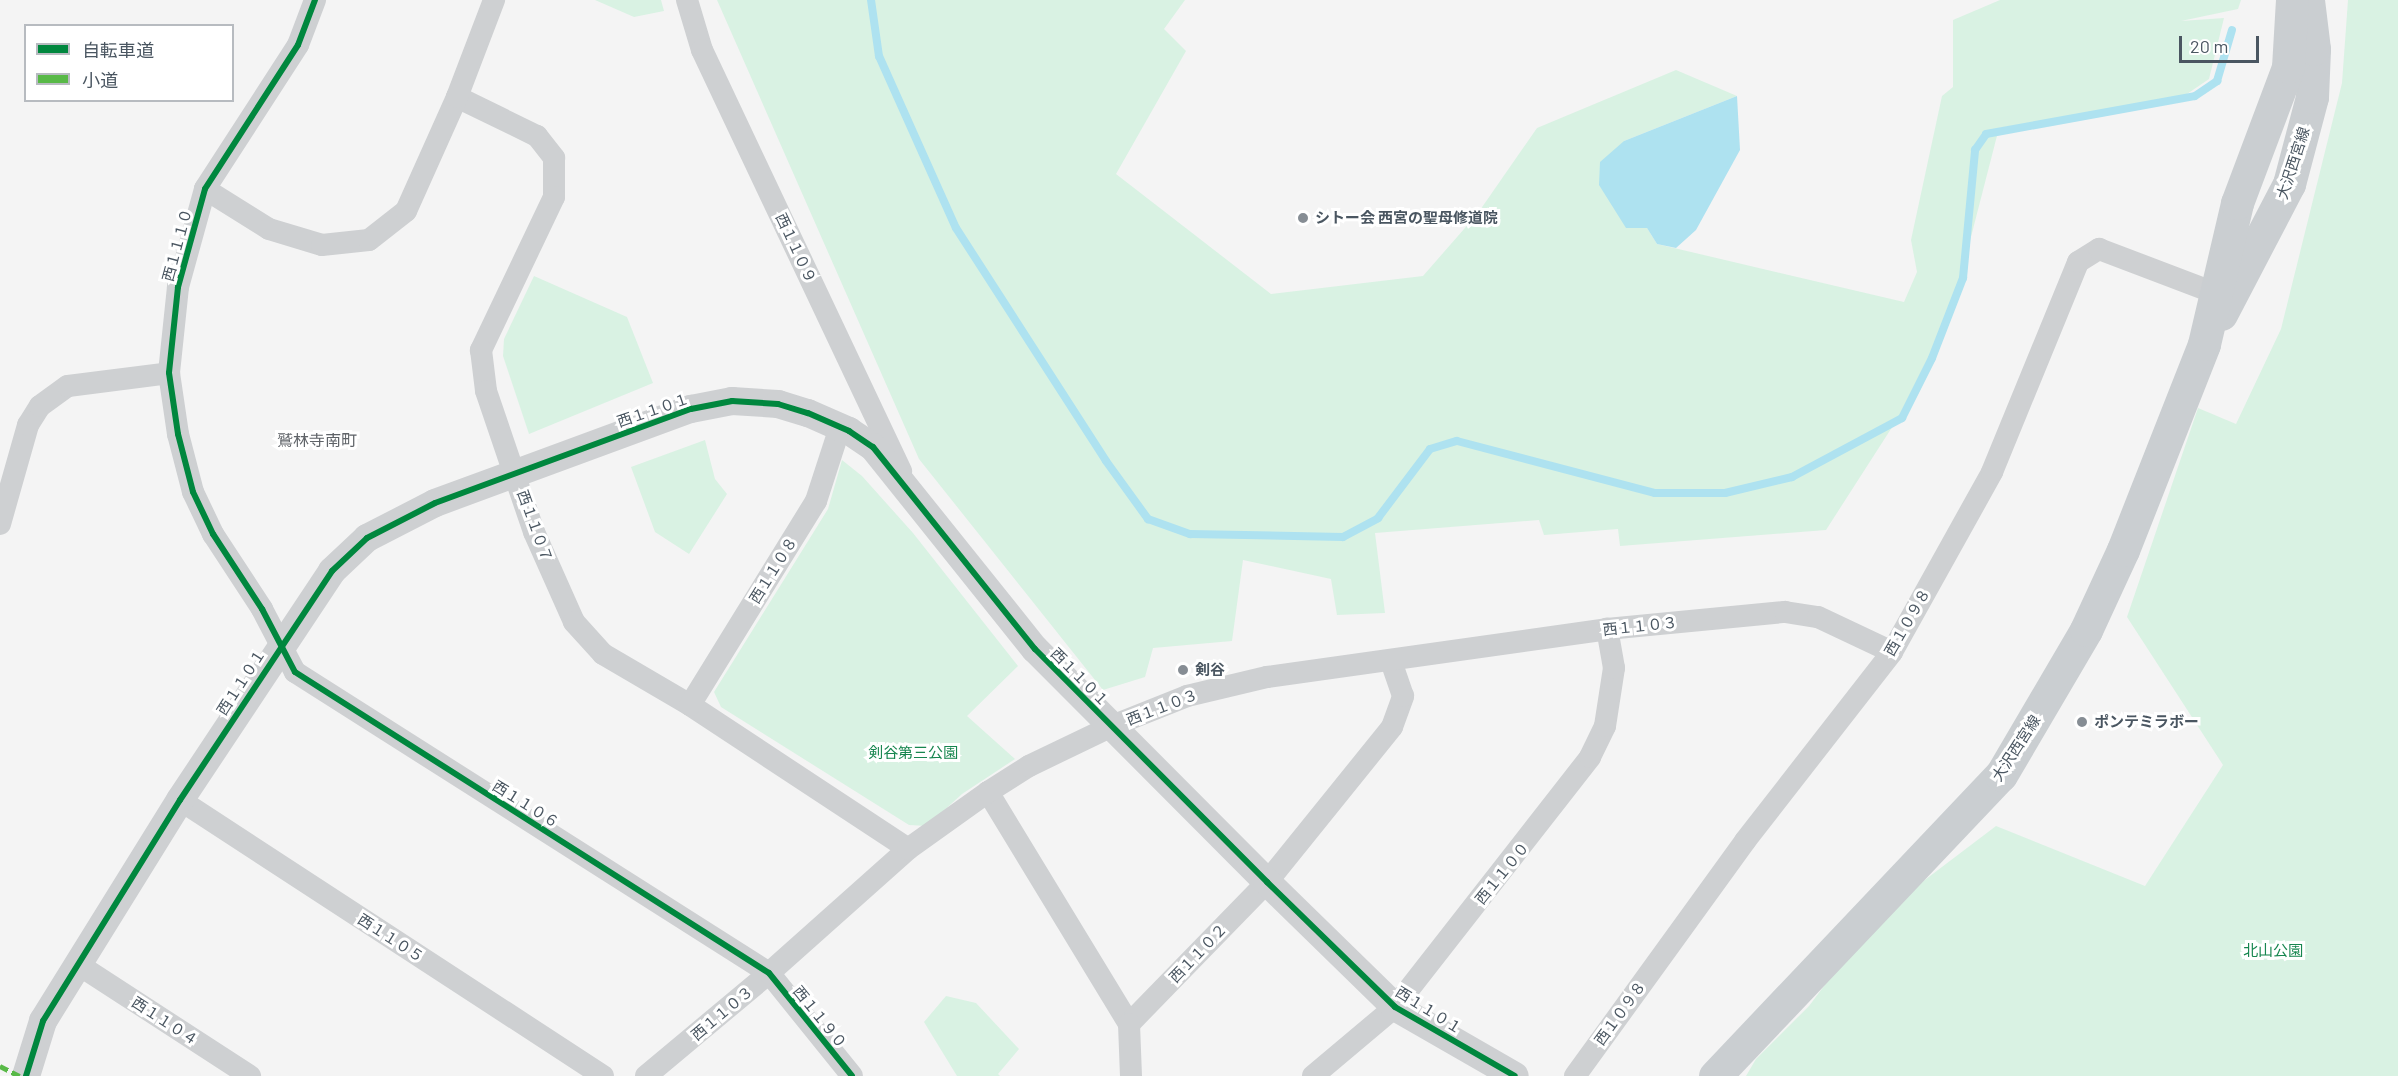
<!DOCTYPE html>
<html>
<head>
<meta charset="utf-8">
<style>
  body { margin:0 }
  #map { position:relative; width:2398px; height:1076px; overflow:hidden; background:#f4f4f4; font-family:Barlow,"Noto Sans JP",sans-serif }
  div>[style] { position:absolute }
  .green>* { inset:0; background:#d9f2e3 }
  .water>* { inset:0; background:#aee2f0 }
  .stream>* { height:8px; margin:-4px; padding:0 4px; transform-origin:4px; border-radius:4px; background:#aee2f0 }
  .minor>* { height:22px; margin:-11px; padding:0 11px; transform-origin:11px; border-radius:11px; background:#ced0d2 }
  .tertiary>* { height:28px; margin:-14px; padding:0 14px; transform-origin:14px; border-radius:14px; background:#ced0d2 }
  .primary>* { height:33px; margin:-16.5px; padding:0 16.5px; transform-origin:16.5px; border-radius:16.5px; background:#caced1 }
  .quiet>* { height:4.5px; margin-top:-2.25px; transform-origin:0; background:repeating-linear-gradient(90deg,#58b947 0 9px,transparent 0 13.5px) }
  .cycleway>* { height:6px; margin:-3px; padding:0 3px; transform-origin:3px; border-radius:3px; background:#00873e }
  .dots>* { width:16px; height:16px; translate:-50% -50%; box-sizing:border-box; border:3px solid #fff; border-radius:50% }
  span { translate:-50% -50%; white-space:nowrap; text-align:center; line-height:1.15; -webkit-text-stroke:6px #fff; paint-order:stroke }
  .street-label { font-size:15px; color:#4a5661 }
  .poi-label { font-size:15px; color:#4a5661; font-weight:700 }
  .left { translate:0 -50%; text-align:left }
  .park-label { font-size:15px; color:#17864f }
  .neighbourhood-label { font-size:16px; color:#5f6368 }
  .legend { position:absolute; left:24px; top:24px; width:210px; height:78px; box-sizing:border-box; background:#fff; border:2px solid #b7bbc0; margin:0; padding:8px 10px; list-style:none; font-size:18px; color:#4a5661 }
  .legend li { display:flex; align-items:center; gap:12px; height:30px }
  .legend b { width:30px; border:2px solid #b7bbc0 }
  .scale { position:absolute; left:2179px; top:36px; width:80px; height:27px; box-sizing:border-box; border:3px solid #4a5661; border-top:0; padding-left:8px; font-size:18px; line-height:21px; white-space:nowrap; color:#4a5661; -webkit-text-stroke:4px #fff; paint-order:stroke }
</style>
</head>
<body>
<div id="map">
  <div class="green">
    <i style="clip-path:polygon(595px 0,661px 0,664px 11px,634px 17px)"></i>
    <i style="clip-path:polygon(717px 0,1185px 0,1164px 29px,1186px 51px,1116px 174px,1271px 294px,1423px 276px,1478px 213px,1537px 128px,1676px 70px,1737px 96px,1624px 141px,1647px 228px,1657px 244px,1904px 302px,1917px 272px,1911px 240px,1942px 96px,1953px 87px,1953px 20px,2000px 0,2241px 0,2238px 9px,2181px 21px,2224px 18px,2209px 79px,2184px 96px,1999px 128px,1953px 307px,1925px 376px,1826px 530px,1620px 546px,1618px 529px,1544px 535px,1539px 520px,1375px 533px,1385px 613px,1337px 615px,1331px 579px,1243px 560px,1232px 641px,1153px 648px,1145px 677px,1103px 690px,919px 459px)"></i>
    <i style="clip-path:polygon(2348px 0,2398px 0,2398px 1076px,1746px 1076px,1756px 1059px,1809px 1006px,1876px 917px,1996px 826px,2145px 886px,2223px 765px,2127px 617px,2198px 408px,2236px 424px,2281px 329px,2342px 83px)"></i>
    <i style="clip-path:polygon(534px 276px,627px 317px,653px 383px,529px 434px,503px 356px,504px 339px)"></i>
    <i style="clip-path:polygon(705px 440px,715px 479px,727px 494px,689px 554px,655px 532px,631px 467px)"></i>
    <i style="clip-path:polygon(842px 460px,862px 476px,913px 533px,1018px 666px,967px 716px,1015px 759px,962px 794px,927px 826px,909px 825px,721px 707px,714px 692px,828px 509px)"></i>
    <i style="clip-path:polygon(946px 996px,976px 1003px,1019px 1049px,998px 1074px,1000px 1076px,957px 1076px,924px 1022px)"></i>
  </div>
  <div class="water">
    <i style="clip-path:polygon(1737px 96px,1740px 150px,1696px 230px,1676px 248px,1657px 244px,1647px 228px,1626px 228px,1599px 185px,1600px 162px,1624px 141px)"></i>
  </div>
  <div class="stream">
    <i style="left:871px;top:0;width:57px;rotate:81.9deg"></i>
    <i style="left:879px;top:56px;width:188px;rotate:65.9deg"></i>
    <i style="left:956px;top:228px;width:277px;rotate:57.2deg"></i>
    <i style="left:1106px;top:461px;width:72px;rotate:54.1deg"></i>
    <i style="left:1148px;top:519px;width:45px;rotate:19.7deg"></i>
    <i style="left:1190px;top:534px;width:153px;rotate:1.1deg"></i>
    <i style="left:1343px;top:537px;width:40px;rotate:-28deg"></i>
    <i style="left:1378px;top:518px;width:86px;rotate:-53deg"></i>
    <i style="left:1430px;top:449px;width:28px;rotate:-17deg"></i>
    <i style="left:1457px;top:441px;width:205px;rotate:14.7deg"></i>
    <i style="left:1655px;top:493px;width:70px"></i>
    <i style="left:1725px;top:493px;width:69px;rotate:-13.4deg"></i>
    <i style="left:1792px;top:477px;width:125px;rotate:-28.2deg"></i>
    <i style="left:1902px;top:418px;width:67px;rotate:-63.4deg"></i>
    <i style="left:1932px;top:358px;width:86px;rotate:-68.8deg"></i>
    <i style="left:1963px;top:278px;width:129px;rotate:-84.6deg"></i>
    <i style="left:1975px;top:150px;width:19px;rotate:-55deg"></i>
    <i style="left:1986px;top:134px;width:212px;rotate:-10.3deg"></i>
    <i style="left:2195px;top:96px;width:27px;rotate:-34deg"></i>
    <i style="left:2217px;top:81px;width:53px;rotate:-73.6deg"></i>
  </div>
  <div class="minor">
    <i style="left:315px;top:0;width:48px;rotate:110.7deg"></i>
    <i style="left:298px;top:45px;width:171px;rotate:122.9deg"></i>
    <i style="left:205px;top:189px;width:102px;rotate:105.4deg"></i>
    <i style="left:178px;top:287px;width:86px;rotate:96deg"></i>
    <i style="left:169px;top:373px;width:62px;rotate:81.6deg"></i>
    <i style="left:178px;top:434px;width:60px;rotate:75.5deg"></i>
    <i style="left:193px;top:492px;width:47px;rotate:64.5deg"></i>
    <i style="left:213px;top:534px;width:90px;rotate:56.8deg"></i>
    <i style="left:262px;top:609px;width:71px;rotate:62.4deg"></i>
    <i style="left:295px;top:672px;width:561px;rotate:32.42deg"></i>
    <i style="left:769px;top:973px;width:132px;rotate:51.1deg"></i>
    <i style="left:687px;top:0;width:52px;rotate:73.3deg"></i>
    <i style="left:702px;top:50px;width:466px;rotate:64.7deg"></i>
    <i style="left:457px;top:97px;width:89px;rotate:26deg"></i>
    <i style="left:537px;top:136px;width:28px;rotate:52deg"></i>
    <i style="left:554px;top:158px;width:39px;rotate:90deg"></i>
    <i style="left:554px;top:197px;width:170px;rotate:115.5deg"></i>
    <i style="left:481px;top:350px;width:41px;rotate:83deg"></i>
    <i style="left:486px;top:391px;width:149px;rotate:71.2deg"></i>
    <i style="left:534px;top:532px;width:98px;rotate:66deg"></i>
    <i style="left:574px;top:622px;width:43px;rotate:47.8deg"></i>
    <i style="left:603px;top:654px;width:101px;rotate:30.4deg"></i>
    <i style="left:690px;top:705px;width:261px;rotate:33.4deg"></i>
    <i style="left:205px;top:189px;width:75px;rotate:32deg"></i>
    <i style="left:269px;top:229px;width:55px;rotate:16.8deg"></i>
    <i style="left:322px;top:245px;width:47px;rotate:-6.1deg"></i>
    <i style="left:369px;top:240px;width:47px;rotate:-38.1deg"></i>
    <i style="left:406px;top:211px;width:125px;rotate:-65.9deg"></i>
    <i style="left:457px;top:97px;width:104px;rotate:-69.1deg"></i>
    <i style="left:0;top:524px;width:103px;rotate:-74.2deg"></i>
    <i style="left:28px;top:425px;width:22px;rotate:-58deg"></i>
    <i style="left:40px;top:406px;width:34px;rotate:-36deg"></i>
    <i style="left:68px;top:386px;width:102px;rotate:-7.3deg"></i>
    <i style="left:690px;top:705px;width:240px;rotate:-58.3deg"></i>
    <i style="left:816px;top:501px;width:78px;rotate:-72deg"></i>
    <i style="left:988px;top:792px;width:271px;rotate:58.7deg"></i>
    <i style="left:1129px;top:1024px;width:198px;rotate:-45.8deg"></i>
    <i style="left:1267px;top:882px;width:199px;rotate:-51.1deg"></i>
    <i style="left:1392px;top:727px;width:33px;rotate:-70deg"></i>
    <i style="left:1403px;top:696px;width:37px;rotate:-109deg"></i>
    <i style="left:180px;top:800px;width:505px;rotate:33.12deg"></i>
    <i style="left:79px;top:965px;width:204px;rotate:33deg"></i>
    <i style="left:1129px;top:1024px;width:52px;rotate:87.8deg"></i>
    <i style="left:646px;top:1076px;width:160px;rotate:-39.9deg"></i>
    <i style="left:769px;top:973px;width:186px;rotate:-41.7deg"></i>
    <i style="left:908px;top:849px;width:98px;rotate:-35.5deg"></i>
    <i style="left:988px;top:792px;width:49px;rotate:-32.4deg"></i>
    <i style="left:1029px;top:766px;width:92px;rotate:-25.7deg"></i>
    <i style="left:1112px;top:726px;width:81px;rotate:-21.8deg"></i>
    <i style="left:1187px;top:696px;width:82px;rotate:-13.4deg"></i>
    <i style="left:1267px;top:677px;width:343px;rotate:-8deg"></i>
    <i style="left:1607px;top:629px;width:179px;rotate:-5.5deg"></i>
    <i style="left:1785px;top:612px;width:33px;rotate:9deg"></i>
    <i style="left:1818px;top:617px;width:82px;rotate:25.3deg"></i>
    <i style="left:1313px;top:1076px;width:107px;rotate:-40.1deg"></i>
    <i style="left:1395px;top:1007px;width:317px;rotate:-52deg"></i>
    <i style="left:1590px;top:757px;width:34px;rotate:-64deg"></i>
    <i style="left:1605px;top:726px;width:59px;rotate:-81.2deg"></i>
    <i style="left:1614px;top:668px;width:40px;rotate:-100deg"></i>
    <i style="left:1575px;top:1076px;width:290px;rotate:-54.1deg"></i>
    <i style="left:1745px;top:841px;width:239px;rotate:-52.1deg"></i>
    <i style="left:1892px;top:652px;width:206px;rotate:-60.9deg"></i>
    <i style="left:1992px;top:472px;width:227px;rotate:-67.7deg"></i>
    <i style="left:2078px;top:262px;width:25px;rotate:-32deg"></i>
    <i style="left:2099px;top:249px;width:138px;rotate:20.8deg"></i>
  </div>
  <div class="tertiary">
    <i style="left:26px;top:1076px;width:58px;rotate:-72.8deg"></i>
    <i style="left:43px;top:1021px;width:260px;rotate:-58.2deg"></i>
    <i style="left:180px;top:800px;width:275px;rotate:-56.4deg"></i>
    <i style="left:332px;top:571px;width:48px;rotate:-43.3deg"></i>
    <i style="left:367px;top:538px;width:76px;rotate:-27.2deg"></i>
    <i style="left:435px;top:503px;width:273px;rotate:-20.2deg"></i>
    <i style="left:691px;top:409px;width:42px;rotate:-11deg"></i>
    <i style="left:732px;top:401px;width:46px;rotate:3.7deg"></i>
    <i style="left:778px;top:404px;width:31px;rotate:17deg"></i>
    <i style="left:808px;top:413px;width:45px;rotate:23.7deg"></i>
    <i style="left:849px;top:431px;width:29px;rotate:34deg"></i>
    <i style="left:873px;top:447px;width:259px;rotate:51.3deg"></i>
    <i style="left:1035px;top:649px;width:329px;rotate:45.1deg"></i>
    <i style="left:1267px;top:882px;width:179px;rotate:44.3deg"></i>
    <i style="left:1395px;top:1007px;width:138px;rotate:29.9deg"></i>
  </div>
  <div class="primary">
    <i style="left:2221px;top:314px;width:147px;rotate:-62.4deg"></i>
    <i style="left:2289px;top:184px;width:90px;rotate:-75.2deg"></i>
    <i style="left:2312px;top:97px;width:48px;rotate:-87.6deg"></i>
    <i style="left:2314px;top:49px;width:49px;rotate:-97deg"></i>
    <i style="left:1715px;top:1076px;width:415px;rotate:-46.5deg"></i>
    <i style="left:2001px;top:775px;width:168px;rotate:-59.6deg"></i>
    <i style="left:2086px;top:630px;width:88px;rotate:-65.2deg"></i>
    <i style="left:2123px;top:550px;width:221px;rotate:-68.5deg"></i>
    <i style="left:2204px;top:344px;width:145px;rotate:-76.8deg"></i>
    <i style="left:2237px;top:203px;width:145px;rotate:-69.4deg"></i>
    <i style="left:2288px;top:67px;width:67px;rotate:-86.6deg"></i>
  </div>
  <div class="quiet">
    <i style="left:0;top:1066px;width:22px;rotate:27deg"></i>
  </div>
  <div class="cycleway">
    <i style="left:315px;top:0;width:48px;rotate:110.7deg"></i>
    <i style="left:298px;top:45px;width:171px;rotate:122.9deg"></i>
    <i style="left:205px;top:189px;width:102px;rotate:105.4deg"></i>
    <i style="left:178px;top:287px;width:86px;rotate:96deg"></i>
    <i style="left:169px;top:373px;width:62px;rotate:81.6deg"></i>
    <i style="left:178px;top:434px;width:60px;rotate:75.5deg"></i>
    <i style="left:193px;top:492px;width:47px;rotate:64.5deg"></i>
    <i style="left:213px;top:534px;width:90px;rotate:56.8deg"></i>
    <i style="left:262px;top:609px;width:71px;rotate:62.4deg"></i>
    <i style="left:295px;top:672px;width:561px;rotate:32.42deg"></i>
    <i style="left:769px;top:973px;width:132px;rotate:51.1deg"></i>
    <i style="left:26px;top:1076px;width:58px;rotate:-72.8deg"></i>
    <i style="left:43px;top:1021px;width:260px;rotate:-58.2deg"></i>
    <i style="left:180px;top:800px;width:275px;rotate:-56.4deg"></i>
    <i style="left:332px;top:571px;width:48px;rotate:-43.3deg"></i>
    <i style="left:367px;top:538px;width:76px;rotate:-27.2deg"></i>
    <i style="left:435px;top:503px;width:273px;rotate:-20.2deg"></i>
    <i style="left:691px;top:409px;width:42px;rotate:-11deg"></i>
    <i style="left:732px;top:401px;width:46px;rotate:3.7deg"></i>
    <i style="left:778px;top:404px;width:31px;rotate:17deg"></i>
    <i style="left:808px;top:413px;width:45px;rotate:23.7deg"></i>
    <i style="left:849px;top:431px;width:29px;rotate:34deg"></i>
    <i style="left:873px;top:447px;width:259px;rotate:51.3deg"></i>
    <i style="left:1035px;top:649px;width:329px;rotate:45.1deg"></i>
    <i style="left:1267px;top:882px;width:179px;rotate:44.3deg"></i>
    <i style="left:1395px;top:1007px;width:138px;rotate:29.9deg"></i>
  </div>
  <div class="dots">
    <i style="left:1303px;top:218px;background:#868d94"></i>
    <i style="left:1183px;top:670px;background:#868d94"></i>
    <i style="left:2082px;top:722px;background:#868d94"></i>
  </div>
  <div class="street-label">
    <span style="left:2293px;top:163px;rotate:-72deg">大沢西宮線</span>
    <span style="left:177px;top:245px;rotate:-75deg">西１１１０</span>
    <span style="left:796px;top:248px;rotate:65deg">西１１０９</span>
    <span style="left:653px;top:410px;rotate:-19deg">西１１０１</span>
    <span style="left:535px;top:526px;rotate:70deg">西１１０７</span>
    <span style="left:773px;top:570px;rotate:-58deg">西１１０８</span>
    <span style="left:1907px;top:622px;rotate:-60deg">西１０９８</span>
    <span style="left:1640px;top:626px;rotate:-6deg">西１１０３</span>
    <span style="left:1080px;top:677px;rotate:45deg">西１１０１</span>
    <span style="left:241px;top:682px;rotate:-57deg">西１１０１</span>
    <span style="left:1162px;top:707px;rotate:-21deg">西１１０３</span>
    <span style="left:2016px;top:748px;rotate:-57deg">大沢西宮線</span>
    <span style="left:526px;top:804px;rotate:32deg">西１１０６</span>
    <span style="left:1502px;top:873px;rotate:-51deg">西１１００</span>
    <span style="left:391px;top:938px;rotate:33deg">西１１０５</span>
    <span style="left:1198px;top:953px;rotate:-46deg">西１１０２</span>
    <span style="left:1429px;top:1010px;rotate:32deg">西１１０１</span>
    <span style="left:722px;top:1013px;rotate:-40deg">西１１０３</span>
    <span style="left:1620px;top:1013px;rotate:-54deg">西１０９８</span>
    <span style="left:820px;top:1017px;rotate:51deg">西１１９０</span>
    <span style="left:165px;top:1021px;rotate:33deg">西１１０４</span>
  </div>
  <div class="poi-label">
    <span class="left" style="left:1315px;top:218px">シトー会 西宮の聖母修道院</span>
    <span class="left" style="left:1195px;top:670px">剣谷</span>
    <span class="left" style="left:2094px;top:722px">ポンテミラボー</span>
  </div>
  <div class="park-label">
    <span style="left:913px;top:753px">剣谷第三公園</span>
    <span style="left:2273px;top:951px">北山公園</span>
  </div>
  <div class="neighbourhood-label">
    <span style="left:317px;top:440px">鷲林寺南町</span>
  </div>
  <ul class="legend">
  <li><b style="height:8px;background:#00873e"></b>自転車道</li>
  <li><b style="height:8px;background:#58b947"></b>小道</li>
  </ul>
  <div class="scale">20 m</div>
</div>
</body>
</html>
